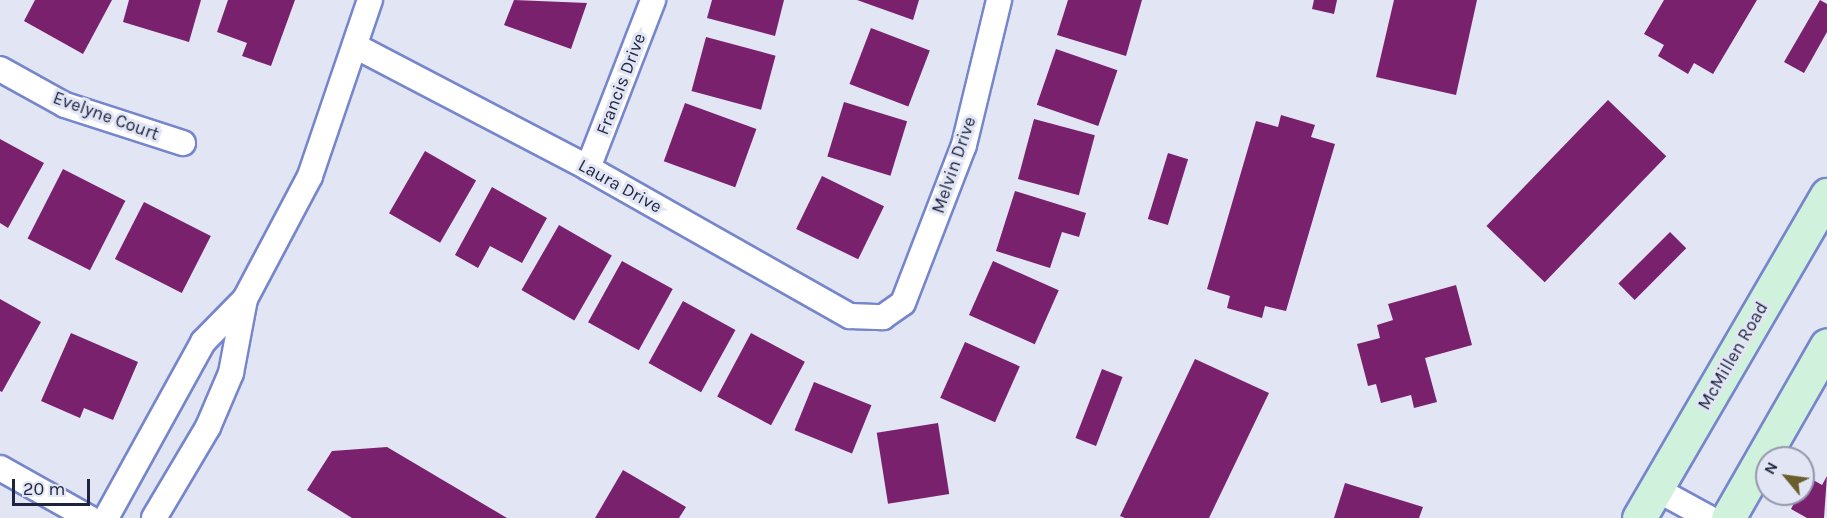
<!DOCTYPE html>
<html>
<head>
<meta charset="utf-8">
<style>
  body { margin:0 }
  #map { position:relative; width:1827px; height:518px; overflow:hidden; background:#e1e5f4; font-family:Karla,sans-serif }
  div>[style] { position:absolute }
  .building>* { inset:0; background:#7a216e; transform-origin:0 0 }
  .roads { filter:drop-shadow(2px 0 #7686cc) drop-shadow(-2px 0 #7686cc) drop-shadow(0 2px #7686cc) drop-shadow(0 -2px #7686cc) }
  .minor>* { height:24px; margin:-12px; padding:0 12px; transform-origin:12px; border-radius:12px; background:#fff }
  .secondary>* { height:33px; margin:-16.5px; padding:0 16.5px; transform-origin:16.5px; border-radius:16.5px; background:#d0f2dc }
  span { translate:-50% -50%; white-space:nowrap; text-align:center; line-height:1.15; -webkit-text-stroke:6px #e1e5f4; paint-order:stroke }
  .street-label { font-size:18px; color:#1e2440 }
  .north { position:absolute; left:1755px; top:446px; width:60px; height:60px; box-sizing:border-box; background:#e1e5f4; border:2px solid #9398ac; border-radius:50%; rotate:299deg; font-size:16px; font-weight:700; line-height:24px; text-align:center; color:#1e2440 }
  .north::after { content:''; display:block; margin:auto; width:21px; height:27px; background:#6c5e2b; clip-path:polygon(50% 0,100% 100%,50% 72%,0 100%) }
  .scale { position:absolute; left:12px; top:479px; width:78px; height:27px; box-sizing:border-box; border:3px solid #1e2440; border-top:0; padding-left:8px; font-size:18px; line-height:21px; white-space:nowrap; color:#1e2440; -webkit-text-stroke:4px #e1e5f4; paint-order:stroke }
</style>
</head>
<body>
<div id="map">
  <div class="building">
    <i style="clip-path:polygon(35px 0,112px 0,83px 54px,24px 21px)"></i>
    <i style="clip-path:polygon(129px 0,201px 0,189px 42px,123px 22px)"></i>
    <i style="clip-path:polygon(228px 0,295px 0,271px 66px,242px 56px,247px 43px,217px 32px)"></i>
    <i style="clip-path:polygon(514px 0,587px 3px,571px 49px,504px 25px)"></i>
    <i style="clip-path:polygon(712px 0,784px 0,775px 36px,707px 18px)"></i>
    <i style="clip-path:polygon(857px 0,919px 0,913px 20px)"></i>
    <i style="clip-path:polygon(1068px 0,1142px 0,1126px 56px,1057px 35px)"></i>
    <i style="clip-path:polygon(1314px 0,1337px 0,1334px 14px,1312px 9px)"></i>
    <i style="clip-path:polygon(1394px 0,1477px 0,1456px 95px,1376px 77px)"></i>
    <i style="clip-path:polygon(1664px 0,1757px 0,1713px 74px,1694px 63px,1688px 74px,1658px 56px,1664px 45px,1644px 34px)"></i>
    <i style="clip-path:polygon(1820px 0,1827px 4px,1827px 32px,1804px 73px,1784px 62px)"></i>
    <i style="left:871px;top:28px;width:63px;height:60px;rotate:21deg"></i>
    <i style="left:706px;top:37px;width:72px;height:56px;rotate:15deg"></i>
    <i style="left:1056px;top:49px;width:65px;height:59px;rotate:19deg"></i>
    <i style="left:1608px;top:100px;width:81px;height:175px;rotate:44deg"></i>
    <i style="left:844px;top:102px;width:66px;height:57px;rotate:17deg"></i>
    <i style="left:685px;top:103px;width:76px;height:62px;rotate:20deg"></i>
    <i style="clip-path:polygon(1281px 115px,1315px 125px,1311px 137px,1335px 144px,1286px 311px,1265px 306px,1262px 318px,1227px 308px,1230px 296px,1207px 289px,1256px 121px,1278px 127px)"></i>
    <i style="left:1034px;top:119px;width:63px;height:62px;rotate:15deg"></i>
    <i style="clip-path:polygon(0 139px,44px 163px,8px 228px,0 223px)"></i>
    <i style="left:425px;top:151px;width:59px;height:72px;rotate:30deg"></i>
    <i style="left:1168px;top:153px;width:21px;height:69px;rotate:17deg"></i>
    <i style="left:63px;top:169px;width:70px;height:78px;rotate:27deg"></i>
    <i style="left:822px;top:176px;width:69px;height:59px;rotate:26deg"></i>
    <i style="clip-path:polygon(492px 187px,547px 218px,522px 263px,490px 246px,478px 268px,455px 255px)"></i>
    <i style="clip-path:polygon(1015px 191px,1086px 213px,1079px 237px,1062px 232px,1050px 268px,996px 251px)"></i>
    <i style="left:144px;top:202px;width:75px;height:64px;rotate:27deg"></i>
    <i style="left:559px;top:225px;width:61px;height:75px;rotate:30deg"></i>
    <i style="left:1670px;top:232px;width:23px;height:73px;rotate:45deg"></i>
    <i style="left:622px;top:261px;width:58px;height:70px;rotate:29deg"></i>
    <i style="left:993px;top:261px;width:72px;height:59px;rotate:24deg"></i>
    <i style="clip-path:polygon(1456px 285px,1472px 345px,1425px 358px,1437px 402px,1414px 408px,1411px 395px,1381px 403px,1376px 384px,1368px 386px,1357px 344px,1380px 338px,1377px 325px,1393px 320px,1388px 304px)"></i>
    <i style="clip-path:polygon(0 299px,41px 322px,2px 392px,0 391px)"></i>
    <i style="left:683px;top:301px;width:60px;height:71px;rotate:29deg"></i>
    <i style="clip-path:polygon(71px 333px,138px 362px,113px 420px,84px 408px,80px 418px,41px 401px)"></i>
    <i style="left:751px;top:333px;width:61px;height:72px;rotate:28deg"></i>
    <i style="left:965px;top:342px;width:60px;height:61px;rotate:24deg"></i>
    <i style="clip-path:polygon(1195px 359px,1269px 393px,1209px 518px,1125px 518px,1120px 516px)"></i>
    <i style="left:1102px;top:369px;width:22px;height:74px;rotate:21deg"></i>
    <i style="left:814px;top:382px;width:62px;height:52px;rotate:22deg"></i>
    <i style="left:938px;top:423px;width:72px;height:62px;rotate:81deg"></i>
    <i style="clip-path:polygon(387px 447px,507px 518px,352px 518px,307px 490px,332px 451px)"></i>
    <i style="clip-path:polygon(623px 470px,686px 507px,679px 518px,595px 518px)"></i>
    <i style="clip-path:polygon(1827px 476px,1824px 518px,1807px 518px,1791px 509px,1808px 477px,1822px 485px)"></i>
    <i style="clip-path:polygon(1345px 483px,1423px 507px,1419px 518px,1334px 518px)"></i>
  </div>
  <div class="roads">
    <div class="minor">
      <i style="left:357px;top:47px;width:261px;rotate:27.6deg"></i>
      <i style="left:588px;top:168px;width:301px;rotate:29.5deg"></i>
      <i style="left:850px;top:316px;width:33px;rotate:2deg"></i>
      <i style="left:883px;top:317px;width:24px;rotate:-35deg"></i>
      <i style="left:903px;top:303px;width:169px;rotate:-68.9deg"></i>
      <i style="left:964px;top:145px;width:149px;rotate:-76.4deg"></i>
      <i style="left:0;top:69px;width:74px;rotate:29deg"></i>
      <i style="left:65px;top:105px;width:124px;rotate:17.9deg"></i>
      <i style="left:588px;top:168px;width:180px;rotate:-68.8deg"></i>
      <i style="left:0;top:468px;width:102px;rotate:29.3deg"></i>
      <i style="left:1656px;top:489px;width:60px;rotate:28.7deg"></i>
      <i style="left:106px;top:518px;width:201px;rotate:-61.1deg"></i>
      <i style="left:203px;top:342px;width:60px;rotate:-45.7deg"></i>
      <i style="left:245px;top:299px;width:139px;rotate:-62.1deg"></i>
      <i style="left:310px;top:176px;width:186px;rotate:-71.2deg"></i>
      <i style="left:154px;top:518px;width:106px;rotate:-59.3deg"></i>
      <i style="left:208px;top:427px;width:59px;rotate:-66.9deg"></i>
      <i style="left:231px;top:373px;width:75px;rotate:-79.3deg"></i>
    </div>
    <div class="secondary">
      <i style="left:1639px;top:518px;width:374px;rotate:-59.8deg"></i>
      <i style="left:1728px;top:518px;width:199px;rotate:-60.2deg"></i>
    </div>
  </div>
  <div class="street-label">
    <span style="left:621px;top:84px;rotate:-69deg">Francis Drive</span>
    <span style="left:106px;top:116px;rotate:20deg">Evelyne Court</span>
    <span style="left:954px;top:165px;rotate:-71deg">Melvin Drive</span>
    <span style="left:620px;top:186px;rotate:29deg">Laura Drive</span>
    <span style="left:1733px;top:356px;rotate:-60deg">McMillen Road</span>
  </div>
  <div class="north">N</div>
  <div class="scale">20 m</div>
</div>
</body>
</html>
